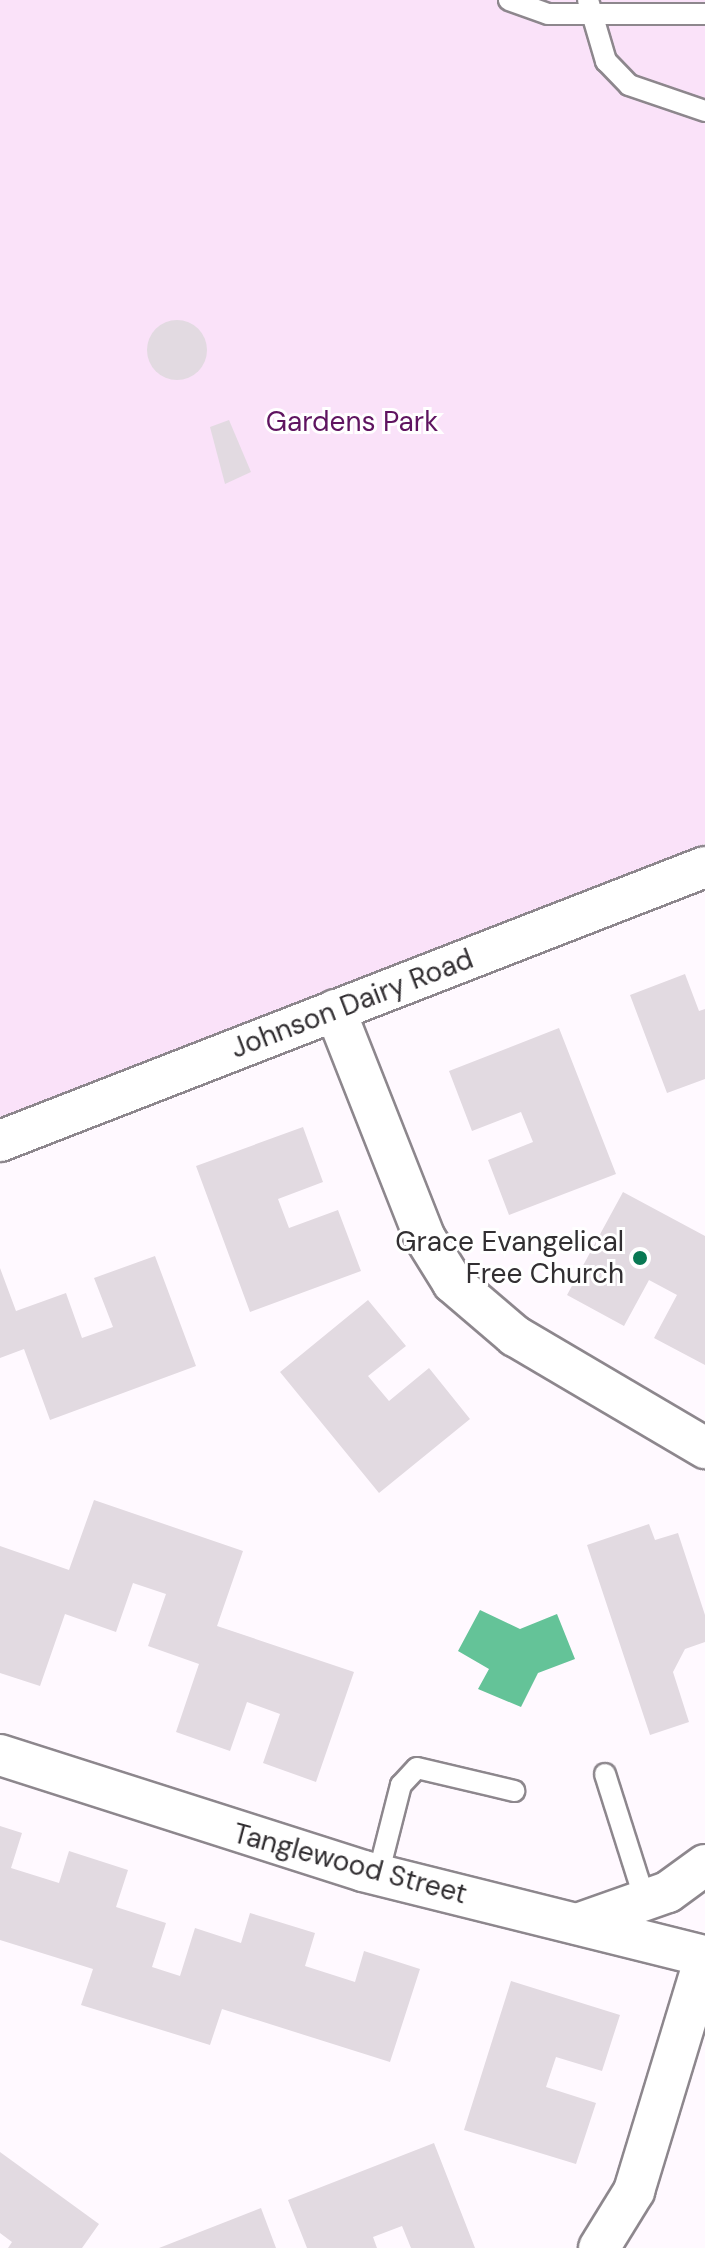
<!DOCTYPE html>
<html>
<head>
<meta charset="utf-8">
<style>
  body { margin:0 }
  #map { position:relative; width:705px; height:2248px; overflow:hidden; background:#fff9ff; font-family:"DM Sans",sans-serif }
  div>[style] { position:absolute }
  .green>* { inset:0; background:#fae2f9 }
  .water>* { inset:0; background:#64c398 }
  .building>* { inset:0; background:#e2dae1 }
  .round { border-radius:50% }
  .roads { filter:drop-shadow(2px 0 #8d878d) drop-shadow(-2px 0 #8d878d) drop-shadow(0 2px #8d878d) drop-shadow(0 -2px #8d878d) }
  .service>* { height:20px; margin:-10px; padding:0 10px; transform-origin:10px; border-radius:10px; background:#fff }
  .minor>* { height:40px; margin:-20px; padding:0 20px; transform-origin:20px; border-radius:20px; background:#fff }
  .dots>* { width:22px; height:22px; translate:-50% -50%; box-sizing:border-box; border:4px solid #fff; border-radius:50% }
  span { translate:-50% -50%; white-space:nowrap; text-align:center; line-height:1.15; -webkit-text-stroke:6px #fff; paint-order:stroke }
  .park-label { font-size:28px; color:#5f1460 }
  .street-label { font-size:28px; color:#322f32 }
  .poi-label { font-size:28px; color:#322f32 }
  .right { translate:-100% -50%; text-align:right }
</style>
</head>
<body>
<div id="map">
  <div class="green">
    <i style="clip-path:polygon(0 0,705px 0,705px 844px,0 1119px)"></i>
  </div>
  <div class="water">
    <i style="clip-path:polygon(480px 1610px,520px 1629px,557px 1614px,575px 1659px,538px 1673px,521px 1707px,478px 1689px,489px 1669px,458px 1651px)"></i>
  </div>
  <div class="building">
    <i class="round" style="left:147px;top:320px;width:60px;height:60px"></i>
    <i style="clip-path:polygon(229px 420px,251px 472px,225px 484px,210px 427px)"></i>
    <i style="clip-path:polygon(685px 974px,699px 1011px,705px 1009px,705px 1079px,667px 1093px,630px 995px)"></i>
    <i style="clip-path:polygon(559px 1028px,616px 1174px,509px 1215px,488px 1160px,533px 1142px,521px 1112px,472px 1131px,449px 1071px)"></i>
    <i style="clip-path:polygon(303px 1127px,323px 1182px,278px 1199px,289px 1228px,338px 1210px,361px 1271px,250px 1312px,196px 1166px)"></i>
    <i style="clip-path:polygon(623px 1192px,705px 1236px,705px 1365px,654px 1338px,677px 1295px,649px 1280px,624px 1326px,567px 1295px)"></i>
    <i style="clip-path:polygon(155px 1256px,196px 1366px,50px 1420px,24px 1349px,0 1358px,0 1268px,16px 1311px,66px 1293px,82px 1338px,113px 1327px,94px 1278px)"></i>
    <i style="clip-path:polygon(368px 1300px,406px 1346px,368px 1376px,389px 1401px,429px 1368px,470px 1419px,379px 1493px,280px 1372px)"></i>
    <i style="clip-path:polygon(94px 1500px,243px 1551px,217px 1626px,354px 1672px,316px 1782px,263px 1763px,280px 1714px,247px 1702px,230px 1751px,176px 1732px,199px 1664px,148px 1646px,166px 1594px,133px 1583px,116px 1632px,65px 1614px,40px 1686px,0 1673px,0 1546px,69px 1570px)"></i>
    <i style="clip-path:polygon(649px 1524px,655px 1540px,678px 1533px,705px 1615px,705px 1642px,685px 1649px,673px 1672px,689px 1722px,650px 1735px,587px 1545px)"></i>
    <i style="clip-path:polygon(0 1826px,22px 1833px,11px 1868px,59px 1883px,69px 1851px,128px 1870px,116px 1907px,166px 1923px,152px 1967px,180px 1976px,195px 1928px,241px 1943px,250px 1913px,315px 1933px,305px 1966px,355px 1982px,364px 1951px,420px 1969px,390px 2062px,222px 2009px,210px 2045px,81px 2005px,93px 1969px,0 1940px)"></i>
    <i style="clip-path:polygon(511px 1981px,620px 2015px,602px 2071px,556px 2057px,546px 2087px,596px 2103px,576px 2164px,464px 2130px)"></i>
    <i style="clip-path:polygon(434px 2143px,475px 2248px,411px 2248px,402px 2226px,373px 2237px,377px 2248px,307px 2248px,288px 2200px)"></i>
    <i style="clip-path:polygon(0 2152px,99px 2224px,82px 2248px,8px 2248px,12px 2242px,0 2233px)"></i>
    <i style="clip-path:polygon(261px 2208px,276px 2248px,159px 2248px)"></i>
  </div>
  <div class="roads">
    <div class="service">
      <i style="left:509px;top:0;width:41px;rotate:19.7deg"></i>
      <i style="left:548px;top:14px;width:157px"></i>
      <i style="left:588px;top:0;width:64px;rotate:73.6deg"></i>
      <i style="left:606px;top:61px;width:33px;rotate:46deg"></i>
      <i style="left:629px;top:85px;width:80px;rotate:18.9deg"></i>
      <i style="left:605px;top:1774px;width:132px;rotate:72.4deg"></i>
      <i style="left:378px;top:1875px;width:93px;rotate:-75.7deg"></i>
      <i style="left:401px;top:1785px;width:23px;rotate:-47deg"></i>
      <i style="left:417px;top:1768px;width:100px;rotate:13.3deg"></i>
    </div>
    <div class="minor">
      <i style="left:335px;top:1010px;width:245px;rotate:68.5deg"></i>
      <i style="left:425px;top:1238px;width:53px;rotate:58.1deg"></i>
      <i style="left:453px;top:1283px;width:82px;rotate:40.5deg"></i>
      <i style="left:515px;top:1336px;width:221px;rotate:30.5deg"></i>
      <i style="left:0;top:1141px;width:756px;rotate:-21.24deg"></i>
      <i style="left:0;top:1755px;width:381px;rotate:17.7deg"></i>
      <i style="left:363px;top:1871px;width:352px;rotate:14deg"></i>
      <i style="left:577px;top:1924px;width:96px;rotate:-19.4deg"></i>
      <i style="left:668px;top:1892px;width:46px;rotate:-36.1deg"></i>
      <i style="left:599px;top:2248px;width:67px;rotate:-58.4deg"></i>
      <i style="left:634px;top:2191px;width:245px;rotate:-73.1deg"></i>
    </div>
  </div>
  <div class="dots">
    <i style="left:640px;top:1258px;background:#087853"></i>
  </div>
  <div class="park-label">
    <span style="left:352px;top:422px">Gardens Park</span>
  </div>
  <div class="street-label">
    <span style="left:352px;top:1004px;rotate:-21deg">Johnson Dairy Road</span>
    <span style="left:350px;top:1864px;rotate:15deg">Tanglewood Street</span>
  </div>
  <div class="poi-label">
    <span class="right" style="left:624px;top:1258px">Grace Evangelical<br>Free Church</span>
  </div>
</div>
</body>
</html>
